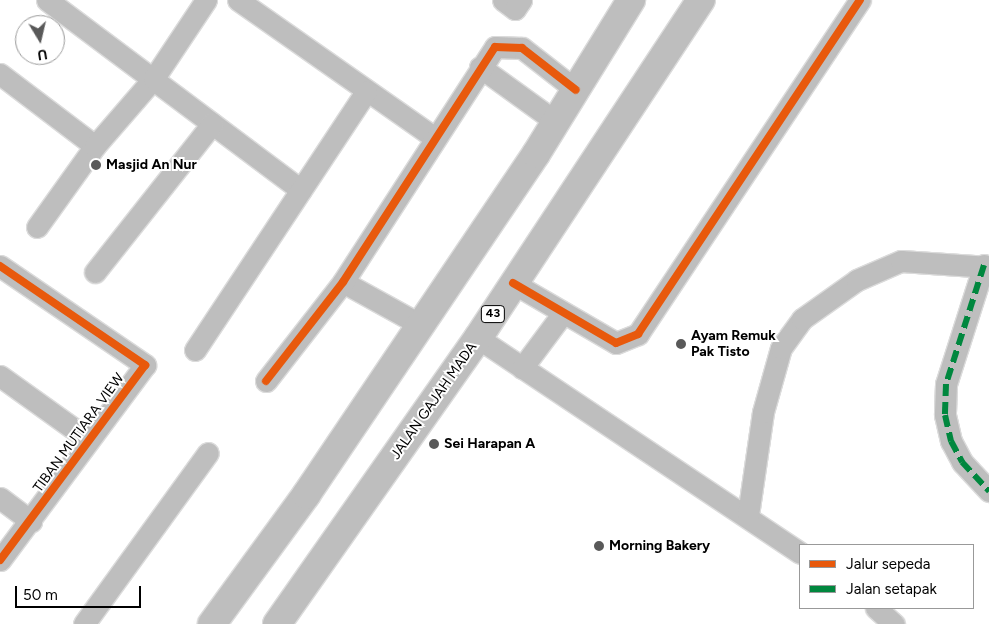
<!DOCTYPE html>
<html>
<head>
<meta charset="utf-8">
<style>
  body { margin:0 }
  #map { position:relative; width:989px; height:624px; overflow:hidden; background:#fff; font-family:Figtree,sans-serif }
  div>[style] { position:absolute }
  .roads { filter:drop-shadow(1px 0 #dbdbdb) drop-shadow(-1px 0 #dbdbdb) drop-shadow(0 1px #dbdbdb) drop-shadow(0 -1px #dbdbdb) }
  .minor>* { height:21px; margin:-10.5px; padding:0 10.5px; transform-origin:10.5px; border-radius:10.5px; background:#bebebe }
  .highway>* { height:28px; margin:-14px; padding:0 14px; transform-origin:14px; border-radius:14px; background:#bebebe }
  .quiet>* { height:6px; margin-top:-3px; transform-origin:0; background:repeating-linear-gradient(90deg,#00873e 0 12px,transparent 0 18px) }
  .cycleway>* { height:8px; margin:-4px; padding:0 4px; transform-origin:4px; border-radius:4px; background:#e8590c }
  .dots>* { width:14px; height:14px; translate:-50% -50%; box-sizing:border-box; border:2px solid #fff; border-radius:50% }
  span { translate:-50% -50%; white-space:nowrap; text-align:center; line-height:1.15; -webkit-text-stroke:4px #fff; paint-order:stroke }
  .shield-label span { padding:1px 4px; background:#fff; border:1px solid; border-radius:4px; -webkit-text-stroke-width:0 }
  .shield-label { font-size:12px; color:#000; font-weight:700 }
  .poi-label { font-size:14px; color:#000; font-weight:700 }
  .left { translate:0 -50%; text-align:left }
  .street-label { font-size:14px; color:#000 }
  .legend { position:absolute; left:799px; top:544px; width:175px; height:65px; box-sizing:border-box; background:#fff; border:1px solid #999; margin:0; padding:6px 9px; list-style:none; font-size:15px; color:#000 }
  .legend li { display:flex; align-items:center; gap:10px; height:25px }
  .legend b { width:25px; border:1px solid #999 }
  .north { position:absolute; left:15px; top:15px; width:50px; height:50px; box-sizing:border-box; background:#fff; border:1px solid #999; border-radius:50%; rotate:171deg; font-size:14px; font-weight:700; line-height:20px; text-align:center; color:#000 }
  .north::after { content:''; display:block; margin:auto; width:18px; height:22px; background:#595959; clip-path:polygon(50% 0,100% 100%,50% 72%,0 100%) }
  .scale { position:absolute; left:15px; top:586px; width:126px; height:22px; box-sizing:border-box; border:2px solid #000; border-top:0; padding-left:6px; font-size:15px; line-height:18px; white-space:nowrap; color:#000; -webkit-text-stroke:4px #fff; paint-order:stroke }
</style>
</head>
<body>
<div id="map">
  <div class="roads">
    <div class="minor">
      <i style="left:47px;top:0;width:317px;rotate:36.8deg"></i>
      <i style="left:238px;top:0;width:241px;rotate:35deg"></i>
      <i style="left:503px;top:0;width:15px;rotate:37deg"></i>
      <i style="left:515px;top:9px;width:11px;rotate:-56deg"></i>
      <i style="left:480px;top:67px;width:94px;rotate:35.9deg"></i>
      <i style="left:0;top:74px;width:119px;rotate:37.2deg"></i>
      <i style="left:37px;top:227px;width:100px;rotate:-54.4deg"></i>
      <i style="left:95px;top:146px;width:90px;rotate:-49.1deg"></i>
      <i style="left:154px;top:78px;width:94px;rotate:-56.3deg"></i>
      <i style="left:984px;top:265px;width:125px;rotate:107.7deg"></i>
      <i style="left:946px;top:384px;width:31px;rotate:92deg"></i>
      <i style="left:945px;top:415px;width:27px;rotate:77deg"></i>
      <i style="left:951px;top:441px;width:24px;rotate:62deg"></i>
      <i style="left:962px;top:462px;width:40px;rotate:47deg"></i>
      <i style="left:0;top:266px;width:176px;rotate:34.3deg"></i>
      <i style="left:145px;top:365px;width:243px;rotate:126.6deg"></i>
      <i style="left:95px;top:272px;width:189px;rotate:-51.7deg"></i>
      <i style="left:343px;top:282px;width:89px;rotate:28.9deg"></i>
      <i style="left:513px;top:283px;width:119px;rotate:30.2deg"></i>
      <i style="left:616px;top:343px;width:24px;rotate:-22deg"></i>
      <i style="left:638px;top:334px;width:401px;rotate:-56.4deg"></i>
      <i style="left:478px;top:338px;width:387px;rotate:33.7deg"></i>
      <i style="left:195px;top:350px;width:310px;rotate:-56.5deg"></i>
      <i style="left:522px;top:368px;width:69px;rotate:-53.3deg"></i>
      <i style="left:0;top:376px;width:108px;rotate:35.6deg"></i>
      <i style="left:266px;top:381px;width:125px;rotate:-52.1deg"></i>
      <i style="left:343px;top:282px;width:280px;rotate:-57.1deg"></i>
      <i style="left:495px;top:47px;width:27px;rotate:2deg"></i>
      <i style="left:522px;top:48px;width:68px;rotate:37.9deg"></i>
      <i style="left:0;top:498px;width:39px;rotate:37deg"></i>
      <i style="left:748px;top:515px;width:104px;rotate:-81.7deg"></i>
      <i style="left:763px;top:412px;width:66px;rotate:-74.3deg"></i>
      <i style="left:781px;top:348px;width:36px;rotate:-54deg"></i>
      <i style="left:802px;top:319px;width:67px;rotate:-35.3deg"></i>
      <i style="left:857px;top:280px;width:48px;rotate:-23.4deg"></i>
      <i style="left:901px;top:261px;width:88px;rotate:3.9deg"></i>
      <i style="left:876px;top:608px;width:24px;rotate:42deg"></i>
      <i style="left:84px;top:624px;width:211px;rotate:-54.1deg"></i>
    </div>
    <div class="highway">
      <i style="left:212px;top:624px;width:160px;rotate:-53.9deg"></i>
      <i style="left:306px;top:495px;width:411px;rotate:-56deg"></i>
      <i style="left:536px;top:154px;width:181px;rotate:-58.3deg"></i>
      <i style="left:277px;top:624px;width:350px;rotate:-54.9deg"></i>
      <i style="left:478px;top:338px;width:405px;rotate:-56.6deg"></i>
    </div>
  </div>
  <div class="quiet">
    <i style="left:984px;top:265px;width:125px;rotate:107.7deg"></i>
    <i style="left:946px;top:384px;width:31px;rotate:92deg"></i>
    <i style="left:945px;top:415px;width:27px;rotate:77deg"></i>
    <i style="left:951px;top:441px;width:24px;rotate:62deg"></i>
    <i style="left:962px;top:462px;width:40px;rotate:47deg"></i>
  </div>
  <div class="cycleway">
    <i style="left:0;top:266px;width:176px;rotate:34.3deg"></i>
    <i style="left:145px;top:365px;width:243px;rotate:126.6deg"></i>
    <i style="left:513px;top:283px;width:119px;rotate:30.2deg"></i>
    <i style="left:616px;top:343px;width:24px;rotate:-22deg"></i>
    <i style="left:638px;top:334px;width:401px;rotate:-56.4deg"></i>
    <i style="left:266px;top:381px;width:125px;rotate:-52.1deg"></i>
    <i style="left:343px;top:282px;width:280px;rotate:-57.1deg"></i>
    <i style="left:495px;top:47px;width:27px;rotate:2deg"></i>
    <i style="left:522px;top:48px;width:68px;rotate:37.9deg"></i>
  </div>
  <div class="dots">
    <i style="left:96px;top:165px;background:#595959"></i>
    <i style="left:681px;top:344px;background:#595959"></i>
    <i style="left:434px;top:444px;background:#595959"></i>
    <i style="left:599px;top:546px;background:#595959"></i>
  </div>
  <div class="shield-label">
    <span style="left:493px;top:314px">43</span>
  </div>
  <div class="poi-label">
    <span class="left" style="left:106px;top:165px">Masjid An Nur</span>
    <span class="left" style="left:691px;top:344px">Ayam Remuk<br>Pak Tisto</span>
    <span class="left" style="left:444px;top:444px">Sei Harapan A</span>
    <span class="left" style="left:609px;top:546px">Morning Bakery</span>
  </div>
  <div class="street-label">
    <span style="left:434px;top:401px;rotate:-55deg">JALAN GAJAH MADA</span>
    <span style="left:79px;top:433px;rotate:-54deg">TIBAN MUTIARA VIEW</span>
  </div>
  <ul class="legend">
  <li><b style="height:6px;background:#e8590c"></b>Jalur sepeda</li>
  <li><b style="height:6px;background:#00873e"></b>Jalan setapak</li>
  </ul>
  <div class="north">U</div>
  <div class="scale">50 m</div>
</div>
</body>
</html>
